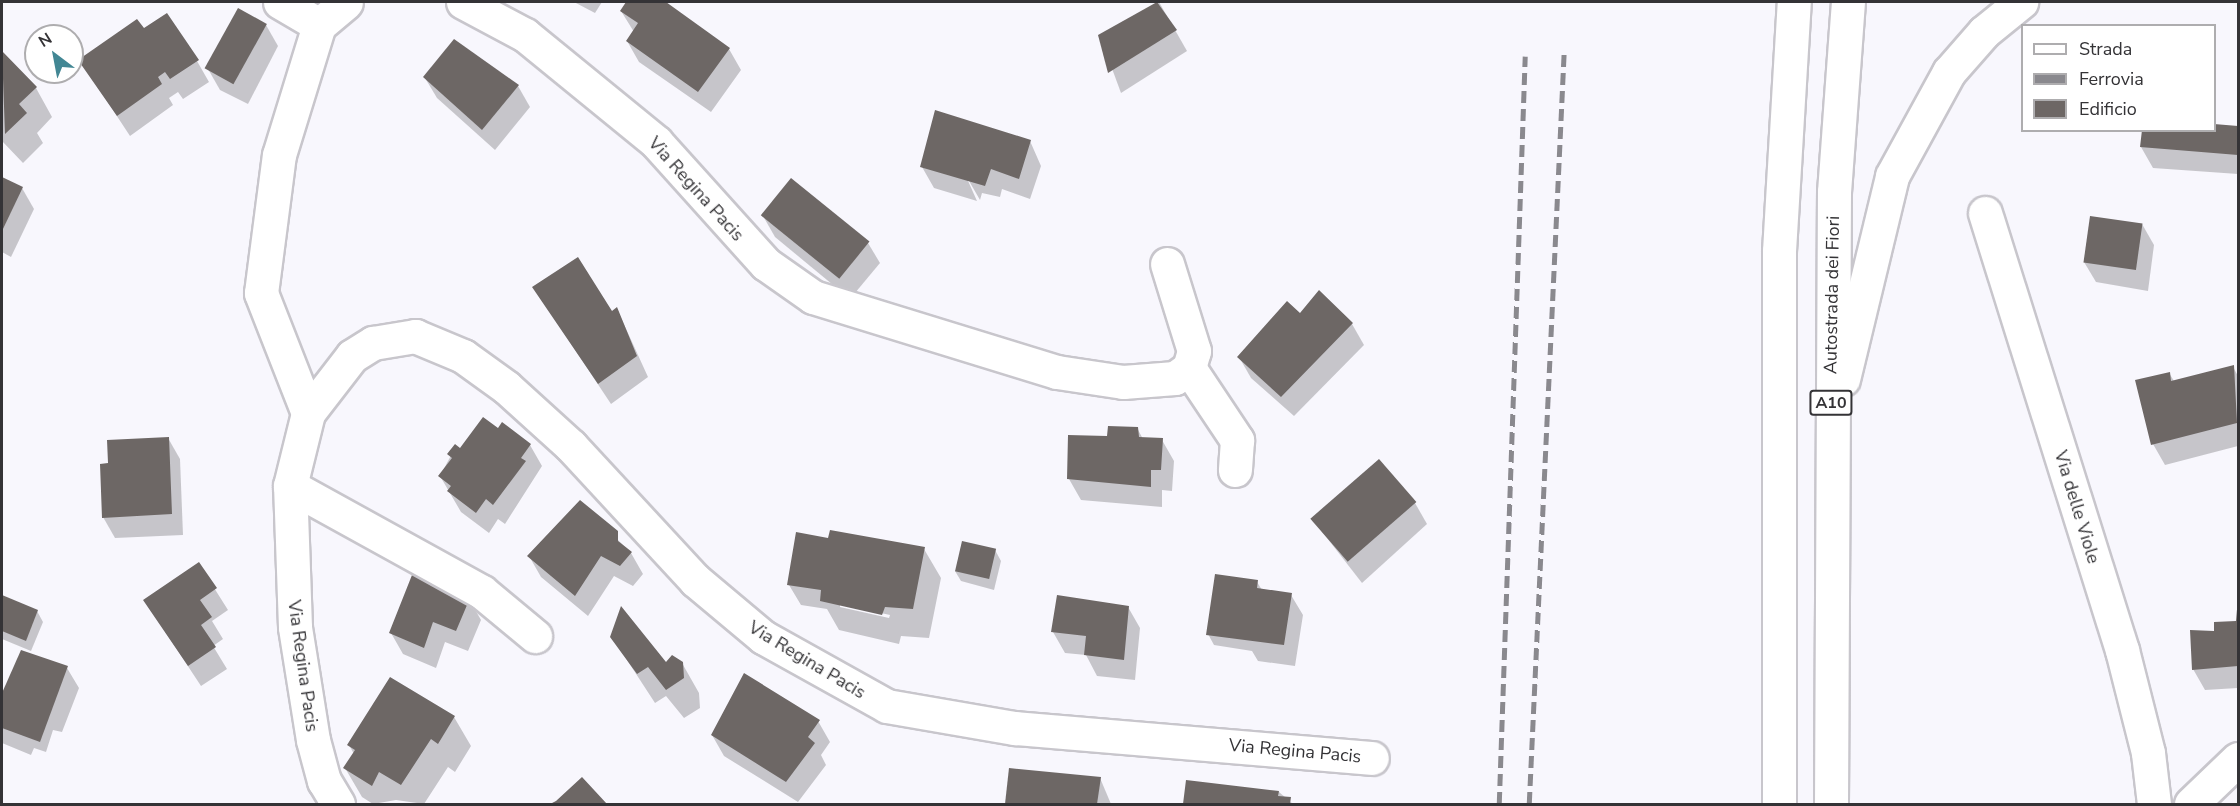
<!DOCTYPE html>
<html>
<head>
<meta charset="utf-8">
<style>
  body { margin:0 }
  #map { position:relative; width:2240px; height:806px; overflow:hidden; background:#f8f7fd; font-family:"Nunito Sans",sans-serif }
  div>[style] { position:absolute }
  .shadow>* { inset:0; background:#0003 }
  .building>* { inset:0; background:#6d6765; transform-origin:0 0 }
  .roads { filter:drop-shadow(2px 0 #c8c6cc) drop-shadow(-2px 0 #c8c6cc) drop-shadow(0 2px #c8c6cc) drop-shadow(0 -2px #c8c6cc) }
  .street>* { height:33px; margin:-16.5px; padding:0 16.5px; transform-origin:16.5px; border-radius:16.5px; background:#fff }
  .highway>* { height:33px; margin:-16.5px; padding:0 16.5px; transform-origin:16.5px; border-radius:16.5px; background:#fff }
  .rail>* { height:4.5px; margin-top:-2.25px; transform-origin:0; background:repeating-linear-gradient(90deg,#8a898e 0 12px,transparent 0 18px) }
  span { translate:-50% -50%; white-space:nowrap; text-align:center; line-height:1.15; -webkit-text-stroke:6px #fff; paint-order:stroke }
  .shield-label span { padding:2px 4px; background:#fff; border:2px solid; border-radius:4px; -webkit-text-stroke-width:0 }
  .shield-label { font-size:16px; color:#343336; font-weight:700 }
  .street-label { font-size:18px; color:#343336 }
  .frame { position:absolute; inset:0; border:3px solid #343336; pointer-events:none }
  .legend { position:absolute; left:2021px; top:24px; width:195px; height:108px; box-sizing:border-box; background:#fff; border:2px solid #aeadaf; margin:0; padding:8px 10px; list-style:none; font-size:18px; color:#343336 }
  .legend li { display:flex; align-items:center; gap:12px; height:30px }
  .legend b { width:30px; border:2px solid #aeadaf }
  .north { position:absolute; left:24px; top:24px; width:60px; height:60px; box-sizing:border-box; background:#fff; border:2px solid #aeadaf; border-radius:50%; rotate:328deg; font-size:16px; font-weight:700; line-height:24px; text-align:center; color:#343336 }
  .north::after { content:''; display:block; margin:auto; width:21px; height:27px; background:#428794; clip-path:polygon(50% 0,100% 100%,50% 72%,0 100%) }
</style>
</head>
<body>
<div id="map">
  <div class="shadow">
    <i style="clip-path:polygon(574px 2px,602px 2px,595px 13px)"></i>
    <i style="clip-path:polygon(628px 2px,663px 2px,729px 49px,741px 70px,711px 112px,639px 62px,627px 41px,634px 32px,621px 11px)"></i>
    <i style="clip-path:polygon(1159px 2px,1187px 51px,1121px 93px,1100px 36px)"></i>
    <i style="clip-path:polygon(266px 25px,278px 46px,248px 104px,220px 90px,208px 69px)"></i>
    <i style="clip-path:polygon(143px 30px,197px 61px,209px 82px,183px 99px,178px 92px,169px 98px,173px 105px,130px 136px,80px 60px)"></i>
    <i style="clip-path:polygon(2px 53px,36px 88px,52px 117px,37px 133px,43px 143px,23px 163px,2px 141px)"></i>
    <i style="clip-path:polygon(425px 78px,518px 86px,530px 107px,495px 150px,437px 98px)"></i>
    <i style="clip-path:polygon(2214px 125px,2238px 127px,2238px 174px,2153px 168px,2141px 147px,2214px 130px)"></i>
    <i style="clip-path:polygon(1030px 141px,1041px 166px,1030px 199px,1002px 189px,1000px 197px,982px 193px,980px 200px,965px 174px,977px 201px,934px 188px,922px 167px)"></i>
    <i style="clip-path:polygon(2px 179px,22px 188px,34px 209px,11px 257px,2px 252px)"></i>
    <i style="clip-path:polygon(763px 216px,868px 243px,880px 263px,850px 299px,775px 237px)"></i>
    <i style="clip-path:polygon(2142px 224px,2154px 245px,2148px 291px,2096px 282px,2084px 262px)"></i>
    <i style="clip-path:polygon(534px 288px,612px 313px,617px 309px,648px 377px,611px 404px)"></i>
    <i style="clip-path:polygon(1300px 315px,1352px 324px,1364px 345px,1294px 416px,1251px 378px,1239px 357px)"></i>
    <i style="clip-path:polygon(2233px 367px,2238px 376px,2238px 446px,2165px 465px,2153px 444px,2169px 373px,2174px 381px)"></i>
    <i style="clip-path:polygon(1137px 428px,1143px 439px,1162px 440px,1174px 461px,1172px 491px,1162px 490px,1162px 507px,1081px 500px,1069px 479px,1109px 438px)"></i>
    <i style="clip-path:polygon(498px 430px,530px 445px,542px 466px,505px 524px,498px 519px,489px 533px,461px 512px,440px 476px,456px 446px,461px 450px)"></i>
    <i style="clip-path:polygon(168px 438px,180px 459px,183px 535px,115px 538px,103px 517px,110px 464px)"></i>
    <i style="clip-path:polygon(580px 502px,631px 553px,643px 574px,633px 586px,614px 576px,588px 616px,541px 577px,529px 556px)"></i>
    <i style="clip-path:polygon(1415px 503px,1427px 524px,1362px 583px,1313px 520px)"></i>
    <i style="clip-path:polygon(evenodd,827px 539px,924px 549px,941px 578px,929px 638px,901px 636px,899px 644px,839px 630px,827px 609px,801px 605px,789px 585px,827px 539px,840px 604px,890px 615px,889px 618px,840px 607px,840px 604px)"></i>
    <i style="clip-path:polygon(995px 550px,1001px 561px,994px 590px,961px 581px,955px 571px)"></i>
    <i style="clip-path:polygon(199px 564px,228px 610px,212px 621px,223px 639px,213px 646px,227px 669px,201px 686px,145px 601px)"></i>
    <i style="clip-path:polygon(1257px 582px,1262px 590px,1291px 595px,1303px 615px,1295px 666px,1258px 661px,1252px 651px,1214px 645px,1208px 634px)"></i>
    <i style="clip-path:polygon(2px 596px,37px 611px,43px 622px,31px 651px,2px 639px)"></i>
    <i style="clip-path:polygon(469px 599px,481px 620px,468px 651px,445px 642px,436px 668px,403px 654px,391px 633px)"></i>
    <i style="clip-path:polygon(2238px 599px,2238px 688px,2205px 690px,2193px 669px,2216px 631px,2237px 622px)"></i>
    <i style="clip-path:polygon(1128px 607px,1140px 628px,1135px 680px,1097px 676px,1086px 655px,1065px 653px,1053px 632px)"></i>
    <i style="clip-path:polygon(612px 637px,666px 664px,682px 663px,699px 693px,700px 708px,684px 718px,666px 696px,655px 703px)"></i>
    <i style="clip-path:polygon(67px 668px,79px 688px,62px 732px,53px 730px,46px 752px,34px 748px,31px 755px,2px 743px,2px 694px)"></i>
    <i style="clip-path:polygon(454px 717px,471px 746px,455px 772px,448px 767px,424px 804px,396px 800px,373px 804px,362px 797px,345px 768px,354px 754px,349px 745px)"></i>
    <i style="clip-path:polygon(818px 721px,830px 742px,821px 755px,826px 765px,798px 802px,724px 756px,712px 735px)"></i>
    <i style="clip-path:polygon(1010px 769px,1100px 778px,1111px 804px,1007px 804px)"></i>
    <i style="clip-path:polygon(582px 779px,605px 804px,553px 804px)"></i>
    <i style="clip-path:polygon(1187px 781px,1279px 792px,1293px 804px,1185px 804px)"></i>
  </div>
  <div class="building">
    <i style="clip-path:polygon(626px 2px,666px 2px,730px 48px,698px 92px,626px 41px,638px 23px,620px 11px)"></i>
    <i style="clip-path:polygon(1157px 2px,1177px 30px,1108px 73px,1098px 35px)"></i>
    <i style="left:238px;top:8px;width:33px;height:69px;rotate:29deg"></i>
    <i style="clip-path:polygon(167px 13px,199px 60px,170px 79px,165px 72px,158px 77px,162px 84px,117px 116px,78px 60px,137px 19px,144px 28px)"></i>
    <i style="clip-path:polygon(454px 39px,519px 85px,482px 130px,423px 77px)"></i>
    <i style="clip-path:polygon(2px 51px,37px 87px,19px 104px,27px 113px,5px 134px)"></i>
    <i style="clip-path:polygon(935px 110px,1031px 140px,1019px 179px,991px 169px,985px 186px,920px 167px)"></i>
    <i style="clip-path:polygon(2214px 124px,2238px 126px,2238px 155px,2140px 147px,2142px 130px,2214px 130px)"></i>
    <i style="clip-path:polygon(2px 177px,23px 187px,2px 231px)"></i>
    <i style="left:791px;top:178px;width:101px;height:48px;rotate:39deg"></i>
    <i style="left:2090px;top:216px;width:53px;height:47px;rotate:8deg"></i>
    <i style="clip-path:polygon(578px 257px,612px 311px,617px 307px,637px 356px,598px 384px,532px 287px)"></i>
    <i style="clip-path:polygon(1319px 290px,1353px 323px,1281px 397px,1237px 357px,1287px 301px,1300px 313px)"></i>
    <i style="clip-path:polygon(2234px 365px,2237px 423px,2151px 445px,2135px 380px,2170px 372px,2171px 381px)"></i>
    <i style="clip-path:polygon(483px 417px,498px 428px,502px 422px,531px 444px,521px 458px,526px 461px,493px 505px,486px 499px,476px 513px,447px 491px,451px 486px,438px 476px,452px 458px,447px 454px,455px 444px,460px 448px)"></i>
    <i style="clip-path:polygon(1108px 426px,1138px 427px,1139px 437px,1163px 438px,1161px 470px,1151px 470px,1151px 487px,1067px 479px,1068px 435px,1107px 436px)"></i>
    <i style="clip-path:polygon(169px 437px,172px 514px,102px 518px,100px 464px,108px 463px,107px 440px)"></i>
    <i style="left:1379px;top:459px;width:57px;height:91px;rotate:49deg"></i>
    <i style="clip-path:polygon(580px 500px,618px 531px,618px 541px,632px 552px,620px 566px,601px 556px,575px 596px,527px 556px)"></i>
    <i style="clip-path:polygon(830px 530px,925px 547px,913px 609px,885px 607px,882px 615px,820px 601px,821px 590px,787px 585px,796px 532px,828px 538px)"></i>
    <i style="left:962px;top:541px;width:35px;height:31px;rotate:13deg"></i>
    <i style="clip-path:polygon(199px 562px,217px 588px,200px 600px,212px 617px,201px 625px,216px 647px,188px 666px,143px 600px)"></i>
    <i style="clip-path:polygon(1215px 574px,1258px 580px,1257px 588px,1292px 593px,1284px 645px,1206px 635px)"></i>
    <i style="clip-path:polygon(412px 575px,470px 598px,456px 631px,433px 622px,424px 648px,389px 633px)"></i>
    <i style="clip-path:polygon(2px 595px,38px 610px,26px 641px,2px 631px)"></i>
    <i style="clip-path:polygon(1057px 595px,1129px 606px,1124px 660px,1084px 655px,1086px 636px,1051px 632px)"></i>
    <i style="clip-path:polygon(2238px 597px,2238px 666px,2192px 670px,2190px 630px,2214px 631px,2214px 622px,2236px 621px)"></i>
    <i style="clip-path:polygon(621px 606px,666px 662px,672px 655px,683px 662px,684px 678px,666px 690px,648px 667px,637px 674px,610px 637px)"></i>
    <i style="clip-path:polygon(21px 650px,68px 666px,40px 742px,2px 728px,2px 693px)"></i>
    <i style="clip-path:polygon(744px 673px,820px 720px,808px 737px,815px 743px,786px 782px,711px 735px)"></i>
    <i style="clip-path:polygon(390px 677px,455px 716px,438px 744px,431px 739px,401px 785px,379px 772px,372px 786px,343px 768px,355px 750px,347px 745px)"></i>
    <i style="clip-path:polygon(1009px 768px,1101px 777px,1097px 804px,1005px 804px)"></i>
    <i style="clip-path:polygon(582px 777px,607px 804px,550px 804px,556px 801px)"></i>
    <i style="clip-path:polygon(1186px 780px,1279px 791px,1278px 796px,1291px 797px,1290px 804px,1183px 804px)"></i>
  </div>
  <div class="roads">
    <div class="street">
      <i style="left:280px;top:2px;width:45px;rotate:30.5deg"></i>
      <i style="left:463px;top:2px;width:70px;rotate:28deg"></i>
      <i style="left:525px;top:35px;width:169px;rotate:39.2deg"></i>
      <i style="left:656px;top:142px;width:164px;rotate:48deg"></i>
      <i style="left:766px;top:264px;width:57px;rotate:35.1deg"></i>
      <i style="left:813px;top:297px;width:255px;rotate:17.1deg"></i>
      <i style="left:1057px;top:372px;width:67px;rotate:8.6deg"></i>
      <i style="left:1123px;top:382px;width:52px;rotate:-4.4deg"></i>
      <i style="left:1175px;top:378px;width:17px;rotate:-36deg"></i>
      <i style="left:1189px;top:368px;width:18px;rotate:-74deg"></i>
      <i style="left:1194px;top:351px;width:91px;rotate:-107.2deg"></i>
      <i style="left:1985px;top:213px;width:458px;rotate:72.6deg"></i>
      <i style="left:2122px;top:650px;width:106px;rotate:75.8deg"></i>
      <i style="left:2148px;top:753px;width:51px;rotate:83.3deg"></i>
      <i style="left:1189px;top:368px;width:87px;rotate:56.3deg"></i>
      <i style="left:1237px;top:440px;width:30px;rotate:94deg"></i>
      <i style="left:308px;top:413px;width:72px;rotate:-52.3deg"></i>
      <i style="left:352px;top:356px;width:25px;rotate:-32deg"></i>
      <i style="left:373px;top:343px;width:43px;rotate:-9.5deg"></i>
      <i style="left:415px;top:336px;width:52px;rotate:22.6deg"></i>
      <i style="left:463px;top:356px;width:53px;rotate:35.8deg"></i>
      <i style="left:506px;top:387px;width:88px;rotate:42.2deg"></i>
      <i style="left:571px;top:446px;width:183px;rotate:47.2deg"></i>
      <i style="left:695px;top:580px;width:89px;rotate:40deg"></i>
      <i style="left:763px;top:637px;width:142px;rotate:29.1deg"></i>
      <i style="left:887px;top:706px;width:130px;rotate:9.8deg"></i>
      <i style="left:1015px;top:728px;width:358px;rotate:4.8deg"></i>
      <i style="left:290px;top:486px;width:75px;rotate:-76.1deg"></i>
      <i style="left:308px;top:413px;width:129px;rotate:-111.4deg"></i>
      <i style="left:261px;top:293px;width:139px;rotate:-82.6deg"></i>
      <i style="left:279px;top:155px;width:136px;rotate:-72.9deg"></i>
      <i style="left:319px;top:25px;width:35px;rotate:-40deg"></i>
      <i style="left:338px;top:804px;width:27px;rotate:-121deg"></i>
      <i style="left:324px;top:781px;width:42px;rotate:-105deg"></i>
      <i style="left:313px;top:740px;width:114px;rotate:-99.1deg"></i>
      <i style="left:295px;top:627px;width:141px;rotate:-92deg"></i>
      <i style="left:290px;top:486px;width:219px;rotate:28.9deg"></i>
      <i style="left:482px;top:592px;width:69px;rotate:39.7deg"></i>
      <i style="left:2191px;top:804px;width:65px;rotate:-43.8deg"></i>
    </div>
    <div class="highway">
      <i style="left:1843px;top:379px;width:209px;rotate:-76.4deg"></i>
      <i style="left:1892px;top:176px;width:119px;rotate:-61.3deg"></i>
      <i style="left:1949px;top:72px;width:53px;rotate:-48.8deg"></i>
      <i style="left:1984px;top:32px;width:48px;rotate:-39deg"></i>
      <i style="left:1779px;top:804px;width:553px;rotate:-90deg"></i>
      <i style="left:1779px;top:251px;width:249px;rotate:-86.6deg"></i>
      <i style="left:1831px;top:804px;width:612px;rotate:-89.72deg"></i>
      <i style="left:1834px;top:192px;width:191px;rotate:-85.8deg"></i>
    </div>
  </div>
  <div class="rail">
    <i style="left:1499px;top:804px;width:748px;rotate:-88.01deg"></i>
    <i style="left:1529px;top:804px;width:753px;rotate:-87.34deg"></i>
  </div>
  <div class="shield-label">
    <span style="left:1831px;top:403px">A10</span>
  </div>
  <div class="street-label">
    <span style="left:696px;top:189px;rotate:48deg">Via Regina Pacis</span>
    <span style="left:1832px;top:295px;rotate:-89deg">Autostrada dei Fiori</span>
    <span style="left:2077px;top:507px;rotate:73deg">Via delle Viole</span>
    <span style="left:807px;top:660px;rotate:31deg">Via Regina Pacis</span>
    <span style="left:303px;top:666px;rotate:82deg">Via Regina Pacis</span>
    <span style="left:1295px;top:751px;rotate:5deg">Via Regina Pacis</span>
  </div>
  <div class="frame"></div>
  <ul class="legend">
  <li><b style="height:8px;background:#fff"></b>Strada</li>
  <li><b style="height:8px;background:#8a898e"></b>Ferrovia</li>
  <li><b style="height:16px;background:#6d6765"></b>Edificio</li>
  </ul>
  <div class="north">N</div>
</div>
</body>
</html>
